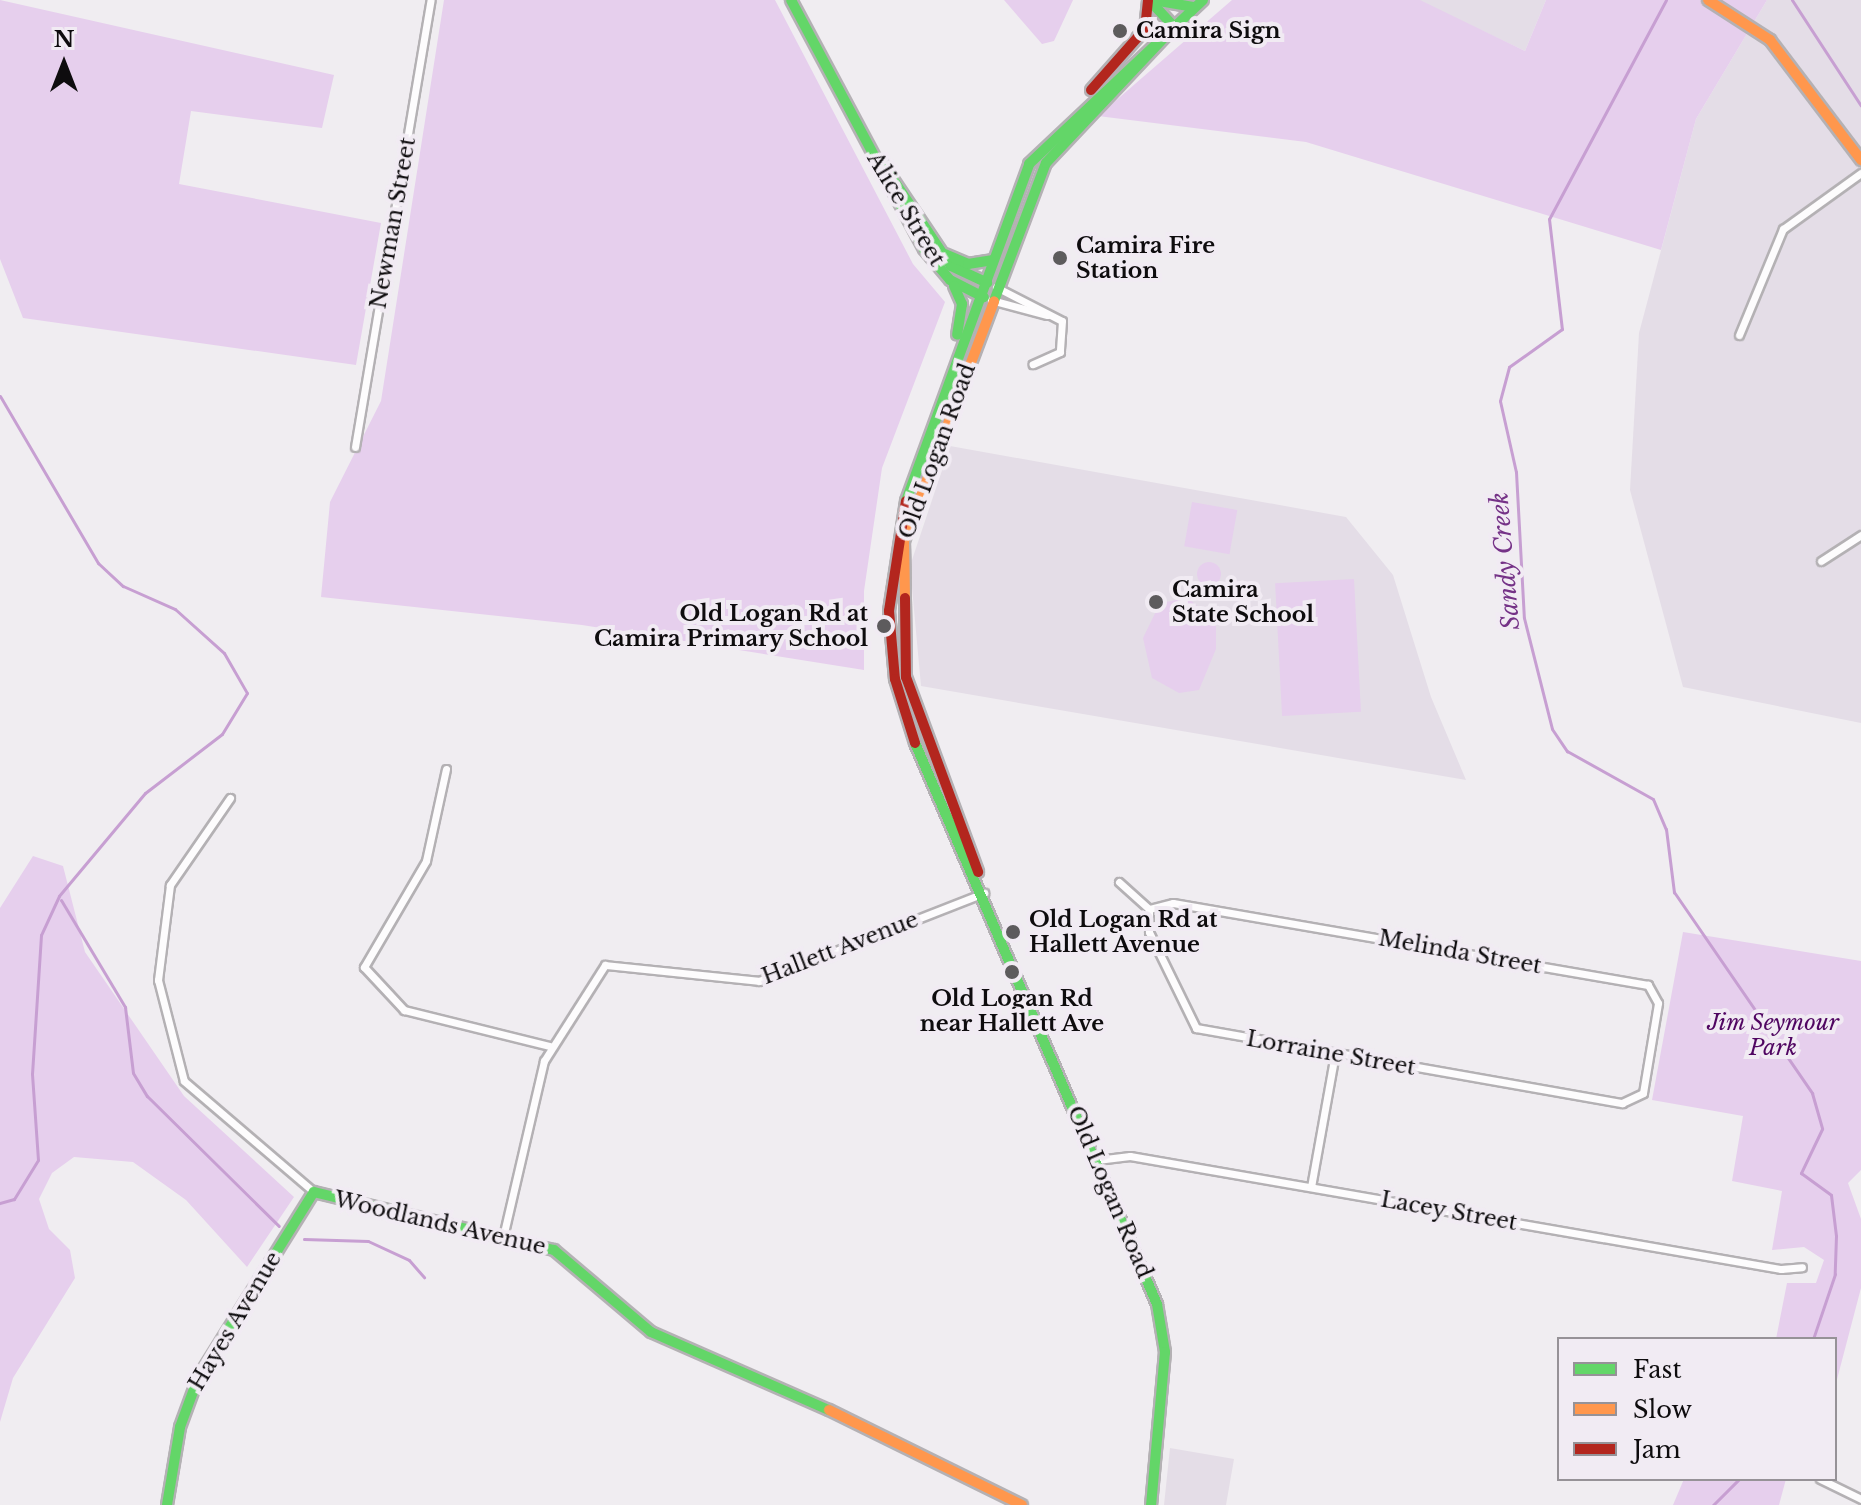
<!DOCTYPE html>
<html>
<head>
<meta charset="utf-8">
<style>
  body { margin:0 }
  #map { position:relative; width:1861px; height:1505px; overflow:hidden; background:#f0edf1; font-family:"Libre Baskerville",serif }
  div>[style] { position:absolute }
  .built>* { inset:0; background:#e4dde7 }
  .green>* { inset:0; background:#e6cfed; transform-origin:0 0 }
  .round { border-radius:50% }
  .stream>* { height:3px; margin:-1.5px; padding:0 1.5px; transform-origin:1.5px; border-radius:1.5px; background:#c79fd2 }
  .roads { filter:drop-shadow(2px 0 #b4b1b4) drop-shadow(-2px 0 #b4b1b4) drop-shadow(0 2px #b4b1b4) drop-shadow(0 -2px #b4b1b4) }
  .street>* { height:7px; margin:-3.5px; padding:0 3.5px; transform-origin:3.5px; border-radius:3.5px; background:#fdfcfd }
  .fast>* { height:10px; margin:-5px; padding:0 5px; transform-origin:5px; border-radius:5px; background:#63d668 }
  .slow>* { height:10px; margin:-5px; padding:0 5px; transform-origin:5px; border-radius:5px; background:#ff974d }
  .jam>* { height:10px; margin:-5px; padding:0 5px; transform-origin:5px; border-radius:5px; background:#b3261e }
  .dots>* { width:22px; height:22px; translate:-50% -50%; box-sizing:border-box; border:4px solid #f1ebf3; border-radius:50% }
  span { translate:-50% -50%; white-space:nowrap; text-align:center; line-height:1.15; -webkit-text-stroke:8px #f1ebf3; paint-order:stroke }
  .poi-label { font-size:22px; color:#0e0c0e; font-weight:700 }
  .left { translate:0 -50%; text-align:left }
  .right { translate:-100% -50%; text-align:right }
  .street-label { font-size:22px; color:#0e0c0e }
  .park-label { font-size:22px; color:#500661; font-style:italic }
  .water-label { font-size:24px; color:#753287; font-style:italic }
  .legend { position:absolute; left:1557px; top:1337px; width:280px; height:144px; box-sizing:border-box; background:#f1ebf3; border:2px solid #969297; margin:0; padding:10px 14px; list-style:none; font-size:24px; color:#0e0c0e }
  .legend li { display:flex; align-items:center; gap:16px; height:40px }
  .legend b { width:40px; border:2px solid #969297 }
  .north { position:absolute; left:24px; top:24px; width:80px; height:80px; -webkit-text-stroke:6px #f1ebf3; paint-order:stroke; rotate:0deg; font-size:22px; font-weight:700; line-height:32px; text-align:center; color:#0e0c0e }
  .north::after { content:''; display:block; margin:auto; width:28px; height:36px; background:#0e0c0e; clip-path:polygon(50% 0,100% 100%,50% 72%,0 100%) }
</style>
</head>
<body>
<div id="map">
  <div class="built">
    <i style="clip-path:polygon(1417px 0,1546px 0,1525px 51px)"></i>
    <i style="clip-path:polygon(1767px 0,1861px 0,1861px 723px,1683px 687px,1630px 490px,1639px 333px,1696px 119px)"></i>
    <i style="clip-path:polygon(950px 446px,1346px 517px,1393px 575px,1431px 697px,1466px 780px,921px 686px,910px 566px)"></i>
    <i style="clip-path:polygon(1170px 1448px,1234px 1459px,1226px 1505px,1164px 1505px)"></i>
  </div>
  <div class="green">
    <i style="clip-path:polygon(0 0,334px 75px,322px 128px,191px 111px,179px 184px,381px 223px,356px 365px,23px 318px,0 259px)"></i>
    <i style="clip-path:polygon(444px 0,775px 0,913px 264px,945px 302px,882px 468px,864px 591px,864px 670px,582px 625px,321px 597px,330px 502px,381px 401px)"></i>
    <i style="clip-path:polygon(1004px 0,1073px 0,1054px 41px,1042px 44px)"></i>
    <i style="clip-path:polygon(1232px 0,1420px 0,1525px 51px,1546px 0,1767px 0,1696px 119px,1661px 250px,1306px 142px,1098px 116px)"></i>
    <i style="left:1192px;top:502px;width:46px;height:45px;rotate:10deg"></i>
    <i class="round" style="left:1197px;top:562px;width:24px;height:24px"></i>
    <i style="left:1354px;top:579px;width:133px;height:79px;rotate:87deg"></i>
    <i style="clip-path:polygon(1188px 598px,1216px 622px,1216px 649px,1199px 690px,1179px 693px,1152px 678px,1143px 638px,1160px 603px)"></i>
    <i style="clip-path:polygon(33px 856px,63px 866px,85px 952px,184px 1096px,294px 1197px,247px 1267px,186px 1200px,133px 1162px,74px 1157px,52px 1173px,39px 1199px,49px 1229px,70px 1250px,75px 1278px,13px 1378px,0 1422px,0 908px)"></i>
    <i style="clip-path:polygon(1683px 932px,1861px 961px,1861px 1170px,1848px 1183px,1861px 1219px,1861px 1288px,1835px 1387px,1835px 1339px,1776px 1339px,1787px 1283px,1816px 1283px,1824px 1260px,1804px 1247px,1772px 1250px,1782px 1191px,1732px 1181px,1743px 1116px,1652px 1100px)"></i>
    <i style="clip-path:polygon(1684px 1479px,1786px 1479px,1779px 1505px,1673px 1505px)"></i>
  </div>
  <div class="stream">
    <i style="left:1666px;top:0;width:248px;rotate:118.1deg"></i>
    <i style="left:1549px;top:219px;width:111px;rotate:83.3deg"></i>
    <i style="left:1562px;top:329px;width:65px;rotate:144.4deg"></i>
    <i style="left:1509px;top:367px;width:35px;rotate:105deg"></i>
    <i style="left:1500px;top:401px;width:73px;rotate:77.3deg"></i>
    <i style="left:1516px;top:472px;width:146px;rotate:86.9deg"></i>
    <i style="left:1524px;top:618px;width:114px;rotate:75.8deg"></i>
    <i style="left:1552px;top:729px;width:27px;rotate:56deg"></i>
    <i style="left:1567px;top:751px;width:98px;rotate:29.2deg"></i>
    <i style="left:1653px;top:799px;width:33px;rotate:67deg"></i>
    <i style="left:1666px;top:829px;width:64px;rotate:82.8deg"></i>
    <i style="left:1674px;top:892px;width:244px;rotate:55.5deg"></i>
    <i style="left:1812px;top:1093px;width:37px;rotate:74deg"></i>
    <i style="left:1822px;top:1129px;width:49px;rotate:115.5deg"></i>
    <i style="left:1801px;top:1173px;width:37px;rotate:36deg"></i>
    <i style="left:1831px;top:1195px;width:41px;rotate:83deg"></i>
    <i style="left:1836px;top:1236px;width:38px;rotate:92deg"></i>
    <i style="left:1835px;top:1274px;width:69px;rotate:108.7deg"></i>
    <i style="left:1792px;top:0;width:126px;rotate:56.9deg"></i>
    <i style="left:0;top:396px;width:194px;rotate:59.6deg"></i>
    <i style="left:98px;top:563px;width:34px;rotate:43deg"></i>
    <i style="left:123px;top:586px;width:57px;rotate:23.9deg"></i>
    <i style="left:175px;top:609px;width:66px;rotate:41.9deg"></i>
    <i style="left:224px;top:653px;width:46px;rotate:60.1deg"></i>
    <i style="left:247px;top:693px;width:48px;rotate:121.4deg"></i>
    <i style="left:222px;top:734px;width:97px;rotate:142.5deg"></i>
    <i style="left:145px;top:793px;width:134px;rotate:129.9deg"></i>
    <i style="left:59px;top:896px;width:43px;rotate:114.8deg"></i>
    <i style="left:41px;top:935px;width:139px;rotate:93.7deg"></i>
    <i style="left:32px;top:1074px;width:86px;rotate:86deg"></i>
    <i style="left:38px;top:1160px;width:46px;rotate:121.6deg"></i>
    <i style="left:14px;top:1199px;width:15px;rotate:164deg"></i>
    <i style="left:61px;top:900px;width:125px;rotate:59.1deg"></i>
    <i style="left:125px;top:1007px;width:66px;rotate:83.1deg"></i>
    <i style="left:133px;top:1073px;width:27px;rotate:59deg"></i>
    <i style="left:147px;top:1096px;width:185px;rotate:44.6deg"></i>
    <i style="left:304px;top:1239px;width:64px;rotate:1.8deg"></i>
    <i style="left:368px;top:1241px;width:45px;rotate:24.9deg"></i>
    <i style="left:409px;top:1260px;width:23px;rotate:49deg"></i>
    <i style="left:1713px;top:1505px;width:37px;rotate:-45deg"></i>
  </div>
  <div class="roads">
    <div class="street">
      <i style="left:996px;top:287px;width:74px;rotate:27.3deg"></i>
      <i style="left:1062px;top:321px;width:31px;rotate:94deg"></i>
      <i style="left:1060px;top:352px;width:30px;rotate:156deg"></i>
      <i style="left:991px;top:300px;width:58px;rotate:15deg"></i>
      <i style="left:1739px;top:335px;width:115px;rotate:-67.5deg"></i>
      <i style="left:1783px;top:229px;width:96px;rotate:-35.7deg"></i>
      <i style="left:355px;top:447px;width:453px;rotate:-80.4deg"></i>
      <i style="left:1821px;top:561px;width:48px;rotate:-33deg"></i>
      <i style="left:446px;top:769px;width:94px;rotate:102.3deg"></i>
      <i style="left:426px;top:861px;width:123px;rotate:120.3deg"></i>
      <i style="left:364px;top:967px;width:59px;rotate:47.1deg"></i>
      <i style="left:404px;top:1010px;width:150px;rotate:13.9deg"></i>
      <i style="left:230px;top:798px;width:106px;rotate:124.6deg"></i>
      <i style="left:170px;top:885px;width:96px;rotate:97.2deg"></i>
      <i style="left:158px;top:980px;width:104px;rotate:75.6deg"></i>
      <i style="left:184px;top:1081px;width:171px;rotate:40.5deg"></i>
      <i style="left:1119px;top:882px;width:40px;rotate:42deg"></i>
      <i style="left:1149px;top:909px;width:23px;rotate:90deg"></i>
      <i style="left:1149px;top:932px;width:107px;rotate:63.9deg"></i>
      <i style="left:1196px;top:1028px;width:433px;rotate:10deg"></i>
      <i style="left:1622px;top:1103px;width:23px;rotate:-25deg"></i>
      <i style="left:1643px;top:1093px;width:91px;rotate:-80.5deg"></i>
      <i style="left:1658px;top:1003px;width:21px;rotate:-119deg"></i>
      <i style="left:1648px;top:985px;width:482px;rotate:-170.2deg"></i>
      <i style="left:1173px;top:903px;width:25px;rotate:166deg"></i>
      <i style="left:1097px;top:1160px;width:33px;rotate:-7deg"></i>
      <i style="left:1130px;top:1156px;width:661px;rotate:9.85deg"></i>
      <i style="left:1781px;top:1269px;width:21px;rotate:-5deg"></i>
      <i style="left:1311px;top:1187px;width:136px;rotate:-79.8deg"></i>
      <i style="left:503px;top:1237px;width:181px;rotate:-76.9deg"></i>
      <i style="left:544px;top:1061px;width:114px;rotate:-57.6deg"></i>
      <i style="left:605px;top:965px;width:155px;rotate:5.9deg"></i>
      <i style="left:759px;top:981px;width:242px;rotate:-21.4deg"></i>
      <i style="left:1820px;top:1479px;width:46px;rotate:26deg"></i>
    </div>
    <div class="fast">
      <i style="left:791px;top:0;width:282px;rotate:61.9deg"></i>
      <i style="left:924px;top:249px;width:40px;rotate:50deg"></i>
      <i style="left:950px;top:280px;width:38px;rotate:27deg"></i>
      <i style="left:1153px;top:0;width:42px;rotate:9.7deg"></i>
      <i style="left:1151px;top:2px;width:34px;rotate:47deg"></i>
      <i style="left:882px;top:163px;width:124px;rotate:56.2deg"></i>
      <i style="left:951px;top:266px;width:40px;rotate:25deg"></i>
      <i style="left:945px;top:254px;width:25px;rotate:23deg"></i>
      <i style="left:968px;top:264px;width:24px;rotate:-9deg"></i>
      <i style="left:954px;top:286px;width:20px;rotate:66deg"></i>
      <i style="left:962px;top:304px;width:31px;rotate:99deg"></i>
      <i style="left:994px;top:301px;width:147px;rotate:-69.4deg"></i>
      <i style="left:1046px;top:163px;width:185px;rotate:-46.7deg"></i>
      <i style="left:906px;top:501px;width:359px;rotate:-69.9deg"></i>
      <i style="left:1029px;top:164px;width:239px;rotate:-43.3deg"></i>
      <i style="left:915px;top:743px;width:611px;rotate:66.67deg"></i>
      <i style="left:1157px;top:1304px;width:49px;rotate:80.5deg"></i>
      <i style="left:1165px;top:1352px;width:154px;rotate:95.2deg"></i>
      <i style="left:167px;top:1505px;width:79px;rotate:-80.5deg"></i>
      <i style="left:180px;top:1427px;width:52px;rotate:-69.8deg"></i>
      <i style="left:198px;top:1378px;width:219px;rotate:-58.1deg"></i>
      <i style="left:314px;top:1192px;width:247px;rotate:13.6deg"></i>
      <i style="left:554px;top:1250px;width:127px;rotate:40.2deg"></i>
      <i style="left:651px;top:1332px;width:194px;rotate:23.7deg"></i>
    </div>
    <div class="slow">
      <i style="left:1708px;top:0;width:74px;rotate:32.8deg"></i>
      <i style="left:1770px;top:40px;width:151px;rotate:52.8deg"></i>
      <i style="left:905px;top:598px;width:57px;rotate:-91deg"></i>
      <i style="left:904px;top:541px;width:256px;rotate:-69.4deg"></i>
      <i style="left:829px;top:1410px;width:215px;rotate:26.2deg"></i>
    </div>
    <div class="jam">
      <i style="left:1091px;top:90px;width:81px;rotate:-48.5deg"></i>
      <i style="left:1145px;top:29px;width:29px;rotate:-84deg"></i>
      <i style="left:906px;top:501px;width:111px;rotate:98.8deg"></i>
      <i style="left:889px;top:611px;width:68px;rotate:85deg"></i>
      <i style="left:895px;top:679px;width:67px;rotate:72.6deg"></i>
      <i style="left:905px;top:598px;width:79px;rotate:89.3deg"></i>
      <i style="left:906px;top:677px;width:208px;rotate:69.7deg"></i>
    </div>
  </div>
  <div class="dots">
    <i style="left:1120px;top:31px;background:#5d5b5d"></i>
    <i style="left:1060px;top:258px;background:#5d5b5d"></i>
    <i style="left:1156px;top:602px;background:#5d5b5d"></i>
    <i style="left:884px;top:626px;background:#5d5b5d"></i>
    <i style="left:1013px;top:932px;background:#5d5b5d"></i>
    <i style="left:1012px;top:972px;background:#5d5b5d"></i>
  </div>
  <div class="poi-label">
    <span class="left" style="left:1136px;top:31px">Camira Sign</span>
    <span class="left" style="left:1076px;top:258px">Camira Fire<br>Station</span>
    <span class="left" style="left:1172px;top:602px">Camira<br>State School</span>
    <span class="right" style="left:868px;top:626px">Old Logan Rd at<br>Camira Primary School</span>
    <span class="left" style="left:1029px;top:932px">Old Logan Rd at<br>Hallett Avenue</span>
    <span style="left:1012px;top:1011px">Old Logan Rd<br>near Hallett Ave</span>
  </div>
  <div class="street-label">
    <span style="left:906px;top:209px;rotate:59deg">Alice Street</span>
    <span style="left:393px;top:223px;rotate:-80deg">Newman Street</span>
    <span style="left:937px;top:451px;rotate:-70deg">Old Logan Road</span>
    <span style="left:840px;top:948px;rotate:-21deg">Hallett Avenue</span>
    <span style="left:1460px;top:952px;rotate:10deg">Melinda Street</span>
    <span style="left:1331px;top:1053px;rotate:10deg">Lorraine Street</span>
    <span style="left:1110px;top:1192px;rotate:67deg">Old Logan Road</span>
    <span style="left:1449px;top:1211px;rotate:10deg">Lacey Street</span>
    <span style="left:440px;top:1223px;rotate:13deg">Woodlands Avenue</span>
    <span style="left:235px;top:1321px;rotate:-59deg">Hayes Avenue</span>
  </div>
  <div class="park-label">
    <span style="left:1773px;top:1035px">Jim Seymour<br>Park</span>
  </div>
  <div class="water-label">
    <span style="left:1505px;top:561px;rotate:-95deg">Sandy Creek</span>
  </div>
  <ul class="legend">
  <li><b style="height:10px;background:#63d668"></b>Fast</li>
  <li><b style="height:10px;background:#ff974d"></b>Slow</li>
  <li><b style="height:10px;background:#b3261e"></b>Jam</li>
  </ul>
  <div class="north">N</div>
</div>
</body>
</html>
